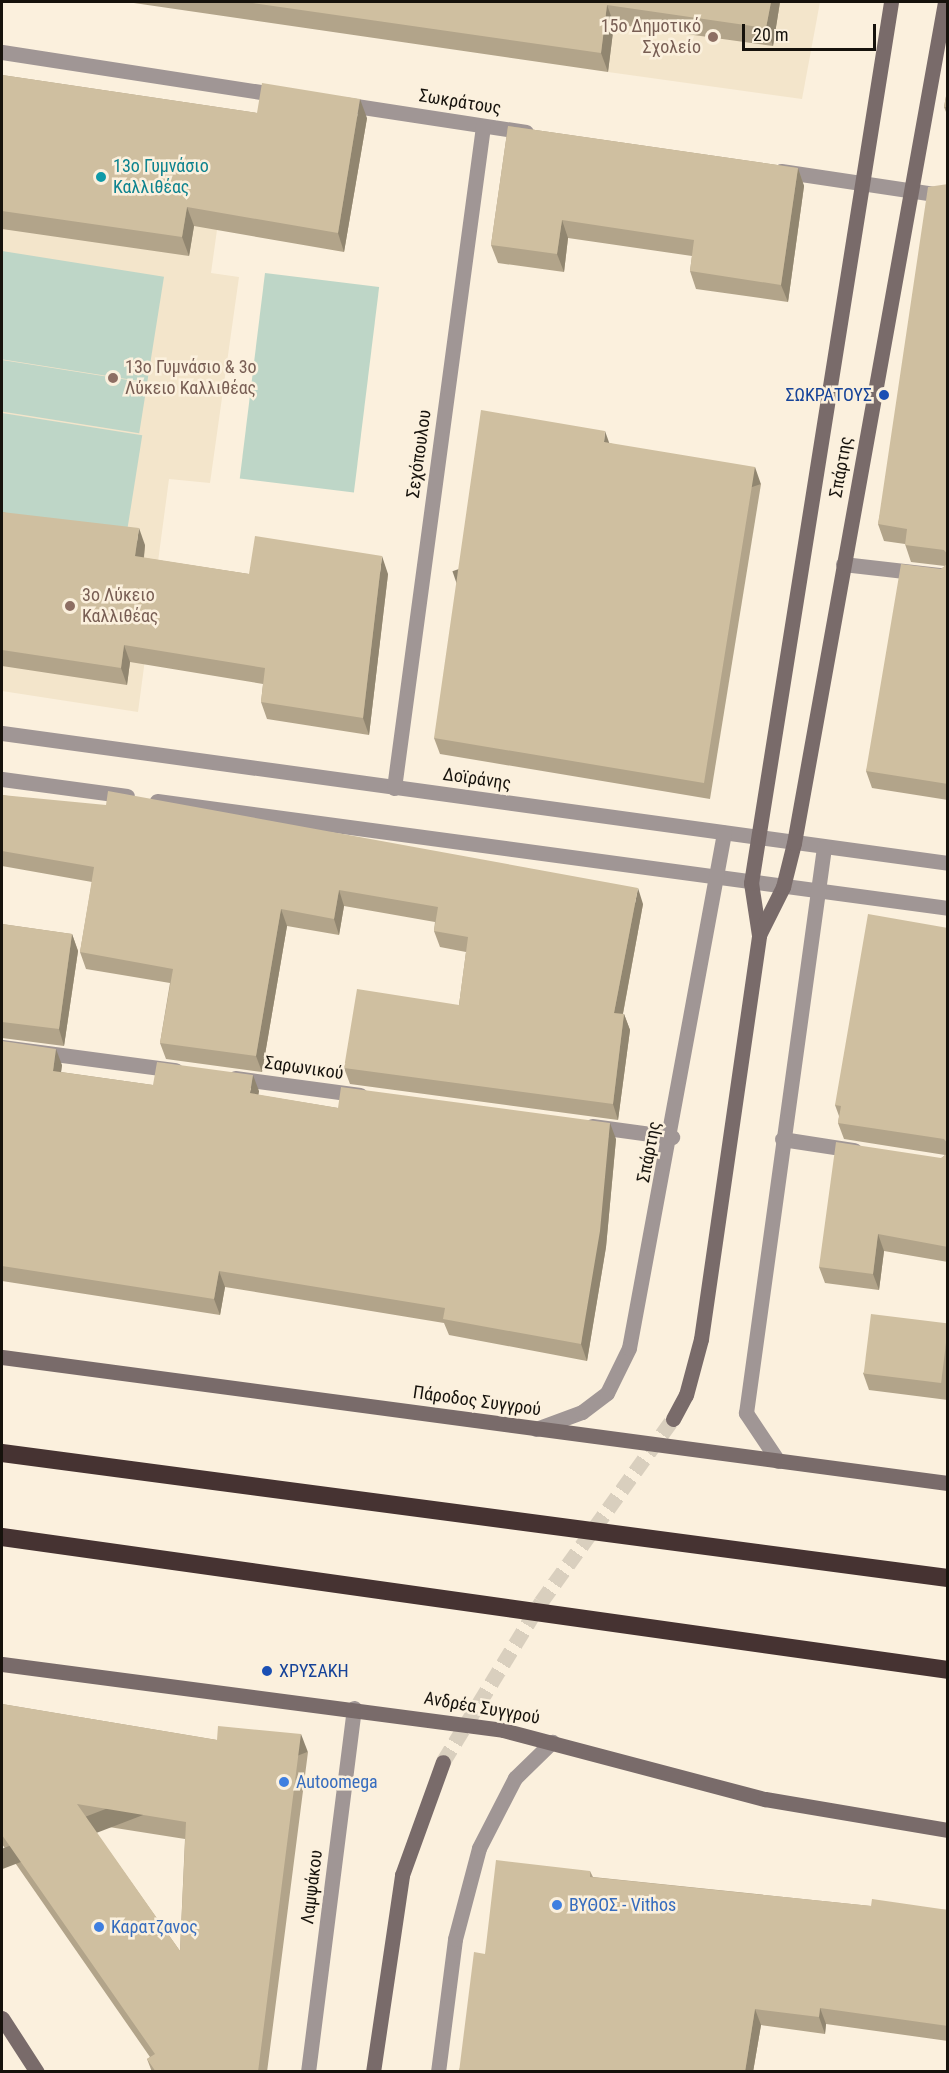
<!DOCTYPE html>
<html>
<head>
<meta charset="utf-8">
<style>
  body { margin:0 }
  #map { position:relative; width:949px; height:2073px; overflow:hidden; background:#fbf0dd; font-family:"Roboto Condensed",sans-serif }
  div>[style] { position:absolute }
  .built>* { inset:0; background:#f3e5cb }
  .green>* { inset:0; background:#bed6c7; transform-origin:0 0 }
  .secondary-tunnel>* { height:15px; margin-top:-7.5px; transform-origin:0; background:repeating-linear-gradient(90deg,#d9cfbe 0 15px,transparent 0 23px) }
  .lane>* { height:15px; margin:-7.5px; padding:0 7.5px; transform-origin:7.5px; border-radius:7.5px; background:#a09695 }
  .street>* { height:15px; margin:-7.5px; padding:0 7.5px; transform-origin:7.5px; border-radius:7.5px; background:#a09695 }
  .secondary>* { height:15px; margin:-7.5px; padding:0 7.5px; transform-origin:7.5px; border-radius:7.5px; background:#796b6a }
  .highway>* { height:18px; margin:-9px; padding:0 9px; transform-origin:9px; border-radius:9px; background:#463332 }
  .wall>* { inset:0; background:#b2a48a }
  .shaded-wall>* { inset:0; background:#918670; transform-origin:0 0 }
  .building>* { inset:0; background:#cfbfa0; transform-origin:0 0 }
  .dots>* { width:16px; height:16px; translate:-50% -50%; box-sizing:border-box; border:3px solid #fbf0dd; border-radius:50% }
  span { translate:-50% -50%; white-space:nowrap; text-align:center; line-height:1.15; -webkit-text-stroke:5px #fbf0dd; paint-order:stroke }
  .education-label { font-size:18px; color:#785e54 }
  .right { translate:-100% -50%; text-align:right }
  .left { translate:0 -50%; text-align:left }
  .street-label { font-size:18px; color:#16120c }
  .culture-label { font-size:18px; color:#0d838f }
  .transit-label { font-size:18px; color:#164399 }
  .shop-label { font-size:18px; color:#366cbe }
  .frame { position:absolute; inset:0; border:3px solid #16120c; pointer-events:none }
  .scale { position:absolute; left:742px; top:24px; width:134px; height:27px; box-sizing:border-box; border:3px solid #16120c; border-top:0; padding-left:8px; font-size:18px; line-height:21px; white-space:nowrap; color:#16120c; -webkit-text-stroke:4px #fbf0dd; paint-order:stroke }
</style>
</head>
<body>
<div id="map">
  <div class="built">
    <i style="clip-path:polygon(617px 2px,820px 2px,802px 99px,608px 72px)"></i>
    <i style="clip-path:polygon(2px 87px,232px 122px,211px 273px,239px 277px,210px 483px,169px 479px,138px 712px,2px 691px)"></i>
  </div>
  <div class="green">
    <i style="left:2px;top:251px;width:164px;height:107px;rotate:9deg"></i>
    <i style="left:265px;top:273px;width:115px;height:207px;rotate:7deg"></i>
    <i style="left:2px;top:360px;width:147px;height:51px;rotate:9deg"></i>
    <i style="left:2px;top:413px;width:142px;height:99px;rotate:9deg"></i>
  </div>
  <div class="secondary-tunnel">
    <i style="left:443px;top:1762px;width:188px;rotate:-58.5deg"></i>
    <i style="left:541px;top:1602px;width:226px;rotate:-54.2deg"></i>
  </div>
  <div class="lane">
    <i style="left:843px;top:564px;width:106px;rotate:6.5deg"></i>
  </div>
  <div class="street">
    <i style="left:2px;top:52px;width:281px;rotate:8.8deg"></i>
    <i style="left:343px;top:104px;width:185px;rotate:8.7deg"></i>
    <i style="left:781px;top:171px;width:169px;rotate:8.5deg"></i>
    <i style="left:2px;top:733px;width:955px;rotate:7.82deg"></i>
    <i style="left:2px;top:779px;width:126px;rotate:7.7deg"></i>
    <i style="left:394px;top:788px;width:668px;rotate:-82.34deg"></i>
    <i style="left:157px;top:801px;width:798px;rotate:7.7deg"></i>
    <i style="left:2px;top:1047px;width:175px;rotate:7.6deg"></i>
    <i style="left:235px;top:1078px;width:126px;rotate:7.7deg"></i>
    <i style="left:592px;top:1126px;width:81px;rotate:7.8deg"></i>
    <i style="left:782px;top:1139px;width:73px;rotate:8.7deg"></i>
    <i style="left:536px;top:1429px;width:49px;rotate:-20.3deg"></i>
    <i style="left:582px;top:1412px;width:31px;rotate:-37deg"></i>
    <i style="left:607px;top:1393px;width:50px;rotate:-63.9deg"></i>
    <i style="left:629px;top:1348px;width:524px;rotate:-79.55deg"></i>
    <i style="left:778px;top:1461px;width:58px;rotate:-123.7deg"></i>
    <i style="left:746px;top:1413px;width:571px;rotate:-82.15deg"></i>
    <i style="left:308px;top:2072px;width:367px;rotate:-82.8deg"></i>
    <i style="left:438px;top:2072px;width:134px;rotate:-82.7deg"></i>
    <i style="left:455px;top:1939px;width:94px;rotate:-75.2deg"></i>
    <i style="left:479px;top:1848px;width:79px;rotate:-62.8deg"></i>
    <i style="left:515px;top:1778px;width:52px;rotate:-44.2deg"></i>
  </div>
  <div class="secondary">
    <i style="left:759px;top:935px;width:53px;rotate:-98.7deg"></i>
    <i style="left:751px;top:883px;width:892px;rotate:-80.97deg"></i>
    <i style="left:2px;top:1357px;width:954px;rotate:7.59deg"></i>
    <i style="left:673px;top:1419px;width:27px;rotate:-62deg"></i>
    <i style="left:686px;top:1395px;width:58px;rotate:-75deg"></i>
    <i style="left:701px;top:1339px;width:408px;rotate:-81.8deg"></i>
    <i style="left:759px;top:935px;width:54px;rotate:-63.4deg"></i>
    <i style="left:783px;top:887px;width:45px;rotate:-76deg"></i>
    <i style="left:794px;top:843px;width:854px;rotate:-79.82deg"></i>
    <i style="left:2px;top:1664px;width:505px;rotate:7.5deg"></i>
    <i style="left:503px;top:1730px;width:271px;rotate:14.8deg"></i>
    <i style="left:765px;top:1799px;width:186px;rotate:9.6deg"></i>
    <i style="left:2px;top:2018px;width:64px;rotate:57.1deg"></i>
    <i style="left:373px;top:2072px;width:199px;rotate:-81.6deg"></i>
    <i style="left:402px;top:1875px;width:120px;rotate:-70.1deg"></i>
  </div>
  <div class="highway">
    <i style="left:2px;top:1453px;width:954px;rotate:7.53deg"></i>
    <i style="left:2px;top:1537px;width:955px;rotate:8deg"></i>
  </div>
  <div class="wall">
    <i style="clip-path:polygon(127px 2px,780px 2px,773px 46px,614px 24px,608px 72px)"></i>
    <i style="clip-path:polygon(2px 75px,257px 113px,367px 118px,344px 252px,194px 226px,189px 256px,2px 229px)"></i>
    <i style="clip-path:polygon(948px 86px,948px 117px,944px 107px)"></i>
    <i style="clip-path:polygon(508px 126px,798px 168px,804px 186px,788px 302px,696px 289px,690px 271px,692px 256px,568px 238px,564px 272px,498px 263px,491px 245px)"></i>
    <i style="clip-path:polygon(948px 184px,948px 800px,872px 788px,866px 771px,941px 569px,945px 566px,911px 562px,905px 544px,884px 541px,878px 524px)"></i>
    <i style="clip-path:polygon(609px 443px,761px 484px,710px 799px,440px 754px,434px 738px)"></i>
    <i style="clip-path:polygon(2px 512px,145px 545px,144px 558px,249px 574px,388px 574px,369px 735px,267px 719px,261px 702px,263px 684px,130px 662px,127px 685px,2px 666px)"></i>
    <i style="clip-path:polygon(2px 795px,643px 904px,623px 1014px,624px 1014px,630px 1030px,618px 1120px,350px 1084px,344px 1068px,459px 1005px,466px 952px,440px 947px,434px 931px,435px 922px,344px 906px,339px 935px,287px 926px,262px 1072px,166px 1059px,160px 1043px,170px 983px,86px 969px,80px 952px,92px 882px,2px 866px)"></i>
    <i style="clip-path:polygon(2px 924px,72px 934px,78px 951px,64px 1046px,2px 1038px)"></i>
    <i style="clip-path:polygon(948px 928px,948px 1262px,884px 1251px,879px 1290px,825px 1283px,819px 1267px,945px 1155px,844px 1139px,838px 1123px,839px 1116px,835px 1105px)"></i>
    <i style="clip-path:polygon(2px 1041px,62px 1065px,61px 1072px,153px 1085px,259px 1091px,258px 1095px,338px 1108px,616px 1139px,606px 1247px,587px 1361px,449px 1335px,444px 1323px,225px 1287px,220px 1315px,2px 1281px)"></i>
    <i style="clip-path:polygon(948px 1324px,948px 1400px,869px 1390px,863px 1373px)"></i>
    <i style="clip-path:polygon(evenodd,2px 1704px,217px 1740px,308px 1752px,267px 2072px,152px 2072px,147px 2059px,150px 2057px,2px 1844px,2px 1704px,90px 1824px,185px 1839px,180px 1951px,90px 1824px)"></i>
    <i style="clip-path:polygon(590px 1871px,593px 1877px,871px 1906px,948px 1910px,948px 2041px,826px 2024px,825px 2034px,761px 2025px,753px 2072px,459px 2072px,485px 1954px)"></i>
  </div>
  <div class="shaded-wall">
    <i style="clip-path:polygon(771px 2px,780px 2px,773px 46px,766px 28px)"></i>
    <i style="clip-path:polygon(607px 5px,614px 24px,608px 72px,601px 53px)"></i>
    <i style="clip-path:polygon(360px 99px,367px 118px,344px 252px,338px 233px)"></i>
    <i style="clip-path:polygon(798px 168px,804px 186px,788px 302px,781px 285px)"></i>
    <i style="clip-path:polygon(187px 207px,194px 226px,189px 256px,182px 237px)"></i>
    <i style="clip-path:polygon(562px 220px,568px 238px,564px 272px,557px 254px)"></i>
    <i style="clip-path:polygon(605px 431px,611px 448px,604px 442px)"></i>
    <i style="left:755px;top:467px;width:18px;height:320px;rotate:71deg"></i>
    <i style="clip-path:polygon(139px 528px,145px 545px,142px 574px,135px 556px)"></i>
    <i style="clip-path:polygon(382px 556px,388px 574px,369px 735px,363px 718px)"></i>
    <i style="clip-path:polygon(124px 645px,130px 662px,127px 685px,121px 668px)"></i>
    <i style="clip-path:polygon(638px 888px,643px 904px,620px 1029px,614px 1013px)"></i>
    <i style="clip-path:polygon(339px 890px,344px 906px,339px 935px,334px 919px)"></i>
    <i style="clip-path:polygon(281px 909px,287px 926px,262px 1072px,256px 1056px)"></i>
    <i style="clip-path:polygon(72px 934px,78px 951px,64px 1046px,59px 1029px)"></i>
    <i style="clip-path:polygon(624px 1014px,630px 1030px,618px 1120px,613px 1104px)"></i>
    <i style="clip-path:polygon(56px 1049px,62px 1065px,59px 1087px,53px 1071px)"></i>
    <i style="clip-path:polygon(253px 1075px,259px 1091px,256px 1110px,250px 1093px)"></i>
    <i style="clip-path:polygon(610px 1123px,616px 1139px,606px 1247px,587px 1361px,581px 1344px)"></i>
    <i style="clip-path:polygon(878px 1234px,884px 1251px,879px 1290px,873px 1274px)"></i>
    <i style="clip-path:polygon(219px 1271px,225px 1287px,220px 1315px,214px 1299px)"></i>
    <i style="left:301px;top:1734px;width:19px;height:341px;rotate:69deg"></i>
    <i style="clip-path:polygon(820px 2008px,826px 2024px,825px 2034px,819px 2017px)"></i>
    <i style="clip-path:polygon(755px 2009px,761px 2025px,753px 2072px,745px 2072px)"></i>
  </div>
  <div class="building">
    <i style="clip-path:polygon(246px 2px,771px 2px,766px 28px,607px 5px,601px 53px)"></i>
    <i style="clip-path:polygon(2px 75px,257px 113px,262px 83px,360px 99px,338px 233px,187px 207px,182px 237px,2px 211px)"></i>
    <i style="clip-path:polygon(948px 86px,948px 107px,944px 107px)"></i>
    <i style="clip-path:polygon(508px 126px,798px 168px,781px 285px,690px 271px,694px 240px,562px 220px,557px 254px,491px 245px)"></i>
    <i style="clip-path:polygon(948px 184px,948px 555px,944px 550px,905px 545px,907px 529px,878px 524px,928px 187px)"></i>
    <i style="clip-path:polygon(481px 410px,605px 431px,604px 442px,755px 467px,704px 783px,434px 738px)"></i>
    <i style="clip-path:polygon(2px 512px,139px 528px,135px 556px,249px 574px,255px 536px,382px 556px,363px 718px,261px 702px,265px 668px,124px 645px,121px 668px,2px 650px)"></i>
    <i style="clip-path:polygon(948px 563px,948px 784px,866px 771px,901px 564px,941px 569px)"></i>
    <i style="clip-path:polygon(108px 791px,638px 888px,614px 1013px,624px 1014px,613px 1104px,344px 1068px,357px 989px,459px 1005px,468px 937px,434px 931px,438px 907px,339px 890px,334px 919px,281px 909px,256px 1056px,160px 1043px,173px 969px,80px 952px,94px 867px,2px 851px,2px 795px,106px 805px)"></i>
    <i style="clip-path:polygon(868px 914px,948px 928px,948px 1144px,944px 1139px,838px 1123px,841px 1106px,835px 1105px)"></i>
    <i style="clip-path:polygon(2px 924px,72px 934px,59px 1029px,2px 1022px)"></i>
    <i style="clip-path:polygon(2px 1041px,56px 1049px,53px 1071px,153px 1085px,157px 1062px,253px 1075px,250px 1093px,338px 1108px,341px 1087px,610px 1123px,600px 1231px,581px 1344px,443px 1319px,445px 1308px,219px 1271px,214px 1299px,2px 1266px)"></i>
    <i style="clip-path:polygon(836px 1142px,941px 1158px,948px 1153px,948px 1247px,878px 1234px,873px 1274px,819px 1267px)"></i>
    <i style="left:871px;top:1314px;width:78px;height:60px;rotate:7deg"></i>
    <i style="clip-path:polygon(evenodd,2px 1704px,217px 1740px,218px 1726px,301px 1734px,258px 2072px,156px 2072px,147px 2059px,155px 2054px,2px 1835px,2px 1704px,77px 1804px,186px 1822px,180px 1951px,77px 1804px)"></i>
    <i style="clip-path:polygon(496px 1860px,590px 1871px,590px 1877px,871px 1906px,872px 1899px,948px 1910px,948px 2026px,820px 2008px,819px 2017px,755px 2009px,745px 2072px,459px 2072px,474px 1952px,485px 1954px)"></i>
  </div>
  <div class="dots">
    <i style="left:713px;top:37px;background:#8d6e63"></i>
    <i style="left:101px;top:177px;background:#0f9aa8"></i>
    <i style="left:113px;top:378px;background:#8d6e63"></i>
    <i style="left:884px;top:395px;background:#1a4fb4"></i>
    <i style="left:70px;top:606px;background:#8d6e63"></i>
    <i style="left:267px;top:1671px;background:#1a4fb4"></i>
    <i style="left:284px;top:1782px;background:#3f7fe0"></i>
    <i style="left:557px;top:1905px;background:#3f7fe0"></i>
    <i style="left:99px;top:1927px;background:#3f7fe0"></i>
  </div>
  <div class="education-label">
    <span class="right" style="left:701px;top:37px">15ο Δημοτικό<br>Σχολείο</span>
    <span class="left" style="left:125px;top:378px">13ο Γυμνάσιο &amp; 3ο<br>Λύκειο Καλλιθέας</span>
    <span class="left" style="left:82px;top:606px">3ο Λύκειο<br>Καλλιθέας</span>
  </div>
  <div class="street-label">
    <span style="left:460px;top:102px;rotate:9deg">Σωκράτους</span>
    <span style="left:419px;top:454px;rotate:-82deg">Σεχόπουλου</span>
    <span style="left:841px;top:467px;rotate:-80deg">Σπάρτης</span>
    <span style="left:477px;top:779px;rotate:8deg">Δοϊράνης</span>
    <span style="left:304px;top:1068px;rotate:8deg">Σαρωνικού</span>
    <span style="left:649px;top:1152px;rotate:-79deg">Σπάρτης</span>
    <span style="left:477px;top:1401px;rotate:8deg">Πάροδος Συγγρού</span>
    <span style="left:482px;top:1708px;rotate:10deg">Ανδρέα Συγγρού</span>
    <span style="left:312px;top:1887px;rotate:-83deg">Λαμψάκου</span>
  </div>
  <div class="culture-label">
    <span class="left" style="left:113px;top:177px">13ο Γυμνάσιο<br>Καλλιθέας</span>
  </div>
  <div class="transit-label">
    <span class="right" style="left:872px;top:395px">ΣΩΚΡΑΤΟΥΣ</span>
    <span class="left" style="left:279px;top:1671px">ΧΡΥΣΑΚΗ</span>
  </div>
  <div class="shop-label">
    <span class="left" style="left:296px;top:1782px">Autoomega</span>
    <span class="left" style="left:569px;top:1905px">ΒΥΘΟΣ - Vithos</span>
    <span class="left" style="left:111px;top:1927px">Καρατζανος</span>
  </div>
  <div class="frame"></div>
  <div class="scale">20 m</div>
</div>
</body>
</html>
